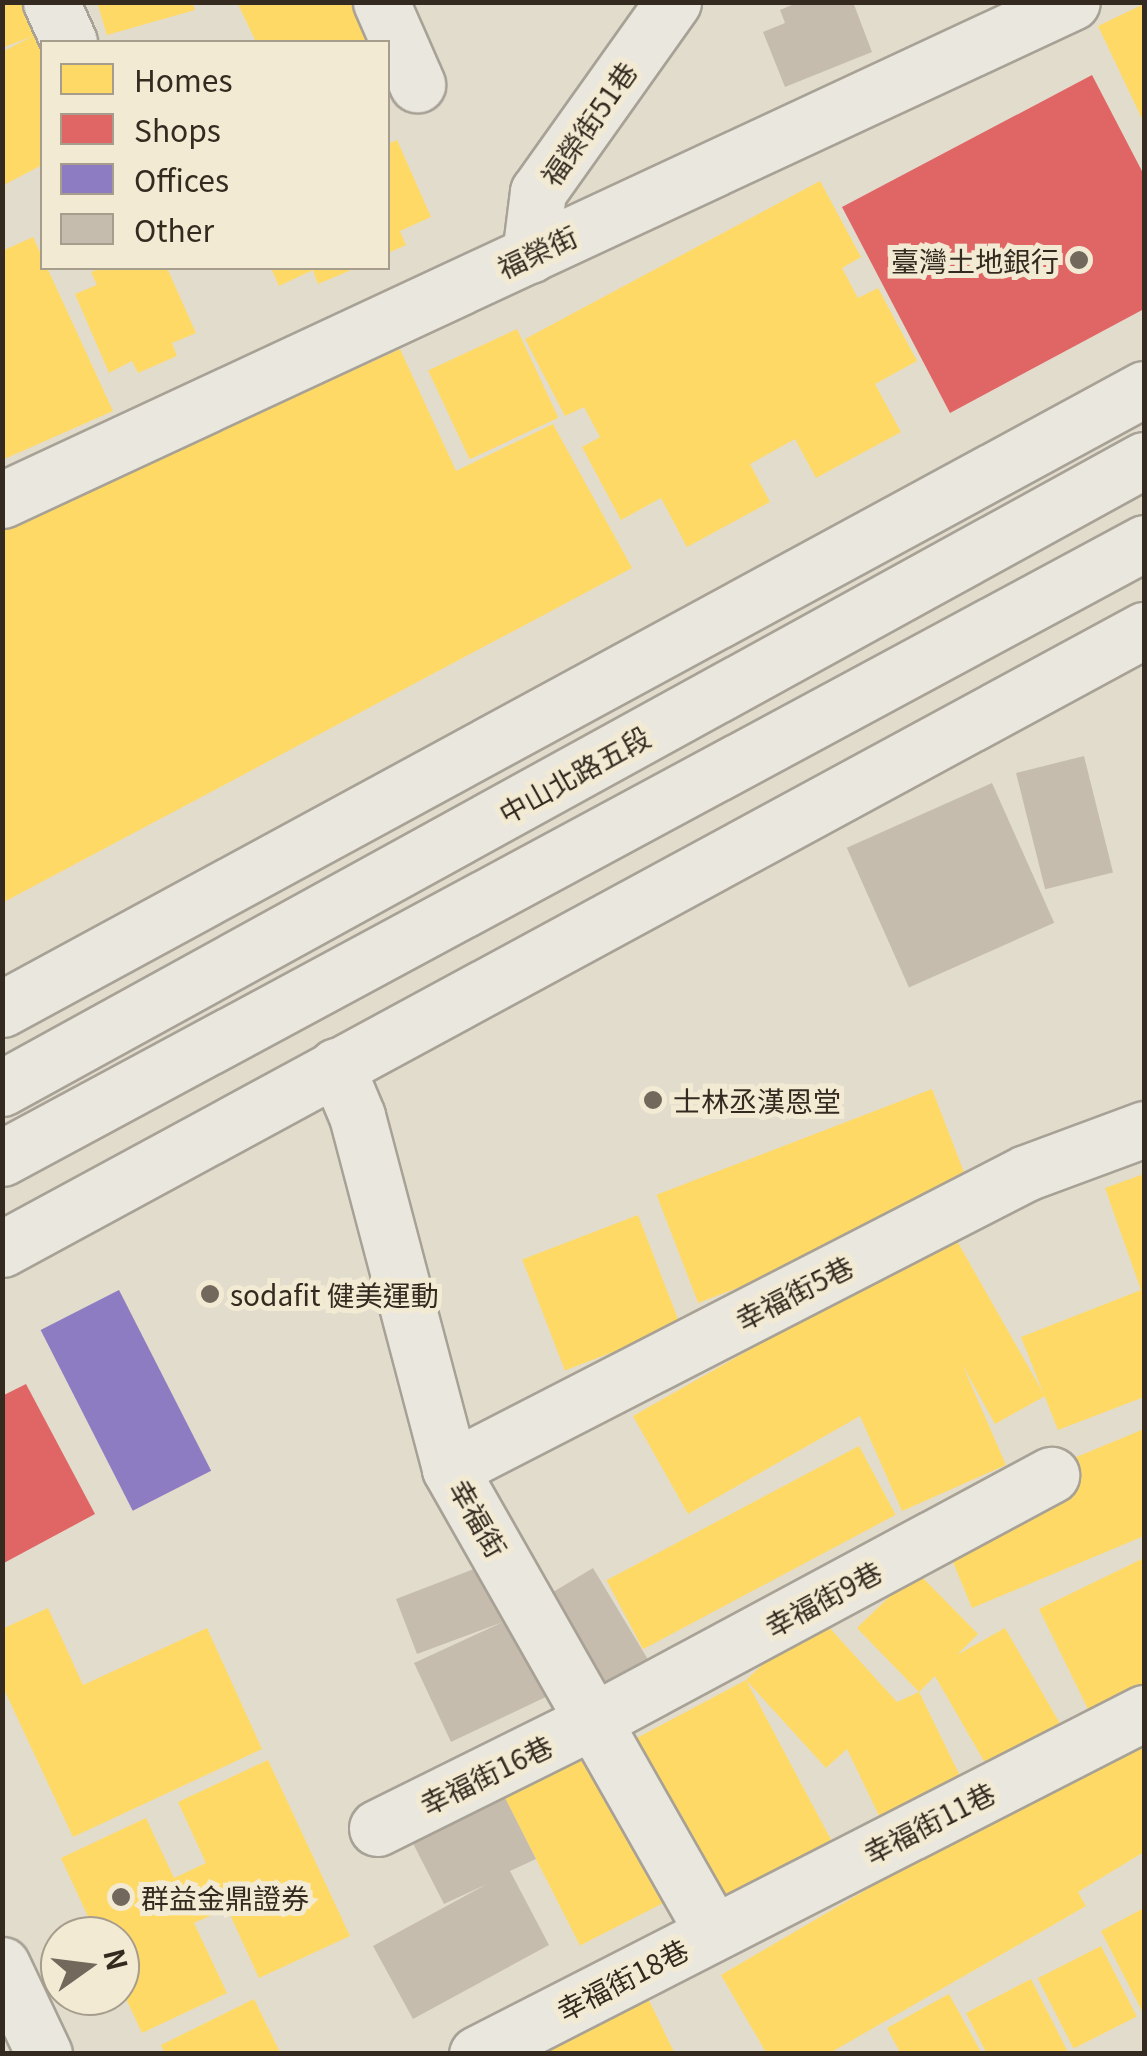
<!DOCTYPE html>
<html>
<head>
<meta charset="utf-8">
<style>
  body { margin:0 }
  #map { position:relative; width:1147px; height:2056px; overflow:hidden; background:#e2dccd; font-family:Georgia,"Noto Sans TC",serif }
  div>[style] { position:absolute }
  .homes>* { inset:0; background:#ffd966; transform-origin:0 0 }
  .shops>* { inset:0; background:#e06666 }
  .offices>* { inset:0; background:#8e7cc3; transform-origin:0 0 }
  .building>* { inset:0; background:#c6bcae; transform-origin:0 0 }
  .roads { filter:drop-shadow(2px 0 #a7a196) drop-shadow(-2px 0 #a7a196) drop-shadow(0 2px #a7a196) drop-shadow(0 -2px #a7a196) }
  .street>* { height:55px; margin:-27.5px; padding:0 27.5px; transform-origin:27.5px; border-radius:27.5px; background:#eae7de }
  .secondary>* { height:55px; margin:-27.5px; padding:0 27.5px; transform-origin:27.5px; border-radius:27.5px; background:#eae7de }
  .dots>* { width:28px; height:28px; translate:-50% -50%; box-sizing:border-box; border:5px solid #f3ead4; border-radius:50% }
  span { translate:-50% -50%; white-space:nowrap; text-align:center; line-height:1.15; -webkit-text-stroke:10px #f3ead4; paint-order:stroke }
  .street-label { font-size:28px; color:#352a1f }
  .poi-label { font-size:28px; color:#352a1f }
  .right { translate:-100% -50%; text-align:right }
  .left { translate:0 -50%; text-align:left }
  .frame { position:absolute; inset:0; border:5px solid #352a1f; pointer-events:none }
  .legend { position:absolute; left:40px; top:40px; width:350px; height:230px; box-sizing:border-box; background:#f3ead4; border:2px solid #a79d8c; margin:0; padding:12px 18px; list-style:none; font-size:30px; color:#352a1f }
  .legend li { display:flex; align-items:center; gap:20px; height:50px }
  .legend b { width:50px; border:2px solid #a79d8c }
  .north { position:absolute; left:40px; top:1916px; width:100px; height:100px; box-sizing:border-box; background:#f3ead4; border:2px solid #a79d8c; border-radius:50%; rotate:76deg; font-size:28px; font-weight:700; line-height:40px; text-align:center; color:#352a1f }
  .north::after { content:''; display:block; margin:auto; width:35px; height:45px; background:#72685c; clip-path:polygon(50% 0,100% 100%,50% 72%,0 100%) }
</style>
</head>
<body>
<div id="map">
  <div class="homes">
    <i style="clip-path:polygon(2px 2px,25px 2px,42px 44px,42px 165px,2px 186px,2px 52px,33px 36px,2px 48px)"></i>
    <i style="clip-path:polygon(97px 2px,192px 2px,195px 10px,107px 35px)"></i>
    <i style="clip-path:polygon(237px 2px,368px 2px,387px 42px,256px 42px)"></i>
    <i style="clip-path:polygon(1144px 4px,1144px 123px,1098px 26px)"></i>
    <i style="clip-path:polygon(397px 140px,431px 217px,400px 231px,406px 245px,388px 253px,388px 144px)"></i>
    <i style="clip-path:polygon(820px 181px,861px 257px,842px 268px,858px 298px,878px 288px,917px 361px,875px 384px,901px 432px,816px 478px,795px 439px,750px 464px,770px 502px,687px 547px,661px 498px,621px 520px,582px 447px,600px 437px,584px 407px,565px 416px,525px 339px)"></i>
    <i style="clip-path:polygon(33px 237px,113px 411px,2px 460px,2px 251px)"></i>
    <i style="clip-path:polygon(102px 268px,167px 268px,196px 333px,172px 343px,177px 356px,138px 373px,132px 361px,109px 373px,75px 294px,97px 285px,91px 272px)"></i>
    <i style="clip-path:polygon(271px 268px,356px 268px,318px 284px,313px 270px,279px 286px)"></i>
    <i style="left:517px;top:329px;width:98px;height:98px;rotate:65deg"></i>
    <i style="clip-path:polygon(400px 349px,456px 471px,553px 424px,632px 568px,2px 903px,2px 530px)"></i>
    <i style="left:932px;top:1089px;width:116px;height:295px;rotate:69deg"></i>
    <i style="clip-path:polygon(1144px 1174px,1144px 1397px,1058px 1430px,1021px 1337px,1141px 1290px,1105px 1188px)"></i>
    <i style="left:638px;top:1215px;width:119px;height:124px;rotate:69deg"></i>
    <i style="clip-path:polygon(953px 1234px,1045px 1396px,995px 1424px,962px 1364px,1006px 1465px,902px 1511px,860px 1416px,688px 1514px,633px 1416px)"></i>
    <i style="clip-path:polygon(1144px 1429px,1144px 1536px,972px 1608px,934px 1516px)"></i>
    <i style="left:859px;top:1446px;width:78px;height:286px;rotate:62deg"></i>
    <i style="clip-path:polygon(1144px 1558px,1144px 1684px,1089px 1711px,1039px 1609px)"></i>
    <i style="clip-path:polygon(916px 1571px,978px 1634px,957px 1655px,1005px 1628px,1066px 1734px,992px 1775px,935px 1676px,919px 1692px,857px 1628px)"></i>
    <i style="clip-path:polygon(48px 1608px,83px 1685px,207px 1628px,262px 1749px,73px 1837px,2px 1685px,2px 1629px)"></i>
    <i style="clip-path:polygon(817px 1614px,897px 1702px,919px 1692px,965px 1786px,884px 1826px,847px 1749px,826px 1768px,746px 1680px)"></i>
    <i style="left:746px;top:1680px;width:183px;height:131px;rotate:62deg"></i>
    <i style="clip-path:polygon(1144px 1727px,1144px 1852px,1078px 1892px,1086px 1906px,828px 2054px,767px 2054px,721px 1975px)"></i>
    <i style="left:582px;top:1729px;width:192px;height:100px;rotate:63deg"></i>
    <i style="clip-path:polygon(268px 1760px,350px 1936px,259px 1978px,227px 1908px,194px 1923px,227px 1993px,142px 2033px,120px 1986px,120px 1936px,97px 1936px,61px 1858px,146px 1818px,174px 1878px,206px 1863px,178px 1802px)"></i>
    <i style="clip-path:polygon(1144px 1908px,1144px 2015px,1101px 1931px)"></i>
    <i style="left:1101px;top:1946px;width:79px;height:71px;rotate:63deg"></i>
    <i style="clip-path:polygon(1031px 1979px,1069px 2054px,987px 2054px,966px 2013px)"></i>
    <i style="clip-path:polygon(644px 1990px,675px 2054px,517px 2054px)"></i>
    <i style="clip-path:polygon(949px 1994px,982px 2054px,901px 2054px,887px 2028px)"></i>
    <i style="clip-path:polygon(254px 1999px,281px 2054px,165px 2054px,161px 2045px)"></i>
  </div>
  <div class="shops">
    <i style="clip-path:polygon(1092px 75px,1144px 175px,1144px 309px,950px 413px,842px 207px)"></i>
    <i style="clip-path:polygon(26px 1384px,95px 1514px,2px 1564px,2px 1396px)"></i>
  </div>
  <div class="offices">
    <i style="left:119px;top:1290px;width:203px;height:88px;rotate:63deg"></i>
  </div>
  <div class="building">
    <i style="clip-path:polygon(799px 2px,853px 2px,872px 52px,785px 87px,763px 32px,785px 23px,780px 10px)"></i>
    <i style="left:1084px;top:756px;width:120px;height:70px;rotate:76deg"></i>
    <i style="left:992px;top:783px;width:153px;height:159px;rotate:66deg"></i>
    <i style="clip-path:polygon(492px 1562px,550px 1695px,451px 1742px,414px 1663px,503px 1622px,417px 1654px,396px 1599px)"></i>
    <i style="left:593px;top:1568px;width:117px;height:61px;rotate:59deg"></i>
    <i style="clip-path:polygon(493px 1774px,536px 1859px,510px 1871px,549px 1945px,413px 2019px,373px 1946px,487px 1884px,444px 1904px,401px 1820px)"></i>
  </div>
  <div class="roads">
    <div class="street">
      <i style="left:51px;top:2px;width:44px;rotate:65.8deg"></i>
      <i style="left:381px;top:2px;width:90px;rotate:66.3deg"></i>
      <i style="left:530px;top:255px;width:64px;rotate:-82.8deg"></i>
      <i style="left:538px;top:192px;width:233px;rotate:-54.6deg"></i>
      <i style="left:2px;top:500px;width:1180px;rotate:-24.96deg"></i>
      <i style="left:336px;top:1066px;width:54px;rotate:67.2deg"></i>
      <i style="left:357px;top:1116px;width:365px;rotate:75.2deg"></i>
      <i style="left:450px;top:1469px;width:532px;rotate:60.4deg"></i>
      <i style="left:450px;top:1469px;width:648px;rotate:-27.2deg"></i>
      <i style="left:1026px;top:1173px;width:126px;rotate:-20.4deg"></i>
      <i style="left:377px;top:1828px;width:243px;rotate:-26.4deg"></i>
      <i style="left:595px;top:1720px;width:518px;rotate:-28.25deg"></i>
      <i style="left:477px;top:2054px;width:749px;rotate:-27.08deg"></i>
    </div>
    <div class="secondary">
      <i style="left:2px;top:1009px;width:1299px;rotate:-28.5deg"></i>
      <i style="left:2px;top:1088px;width:1303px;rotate:-28.81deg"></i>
      <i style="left:2px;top:1158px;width:1297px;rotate:-28.3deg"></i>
      <i style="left:2px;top:1249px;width:1299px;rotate:-28.46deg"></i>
      <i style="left:2px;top:1965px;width:98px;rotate:64.7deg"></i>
    </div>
  </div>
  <div class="dots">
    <i style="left:1079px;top:260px;background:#72685c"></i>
    <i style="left:653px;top:1100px;background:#72685c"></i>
    <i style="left:210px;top:1294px;background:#72685c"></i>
    <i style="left:121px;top:1897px;background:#72685c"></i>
  </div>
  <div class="street-label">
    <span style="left:588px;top:123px;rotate:-55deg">福榮街51巷</span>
    <span style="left:537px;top:251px;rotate:-25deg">福榮街</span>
    <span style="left:574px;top:774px;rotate:-29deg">中山北路五段</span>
    <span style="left:794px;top:1292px;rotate:-27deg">幸福街5巷</span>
    <span style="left:479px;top:1518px;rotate:60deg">幸福街</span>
    <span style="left:823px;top:1598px;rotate:-28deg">幸福街9巷</span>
    <span style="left:486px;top:1774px;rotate:-26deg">幸福街16巷</span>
    <span style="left:929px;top:1822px;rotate:-27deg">幸福街11巷</span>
    <span style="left:622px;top:1979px;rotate:-27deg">幸福街18巷</span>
  </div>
  <div class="poi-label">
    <span class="right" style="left:1059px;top:260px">臺灣土地銀行</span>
    <span class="left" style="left:673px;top:1100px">士林丞漢恩堂</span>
    <span class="left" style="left:230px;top:1294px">sodafit 健美運動</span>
    <span class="left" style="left:141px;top:1897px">群益金鼎證券</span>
  </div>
  <div class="frame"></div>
  <ul class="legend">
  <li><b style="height:28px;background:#ffd966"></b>Homes</li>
  <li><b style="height:28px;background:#e06666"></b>Shops</li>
  <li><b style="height:28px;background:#8e7cc3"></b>Offices</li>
  <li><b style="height:28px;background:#c6bcae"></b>Other</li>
  </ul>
  <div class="north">N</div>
</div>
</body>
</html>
